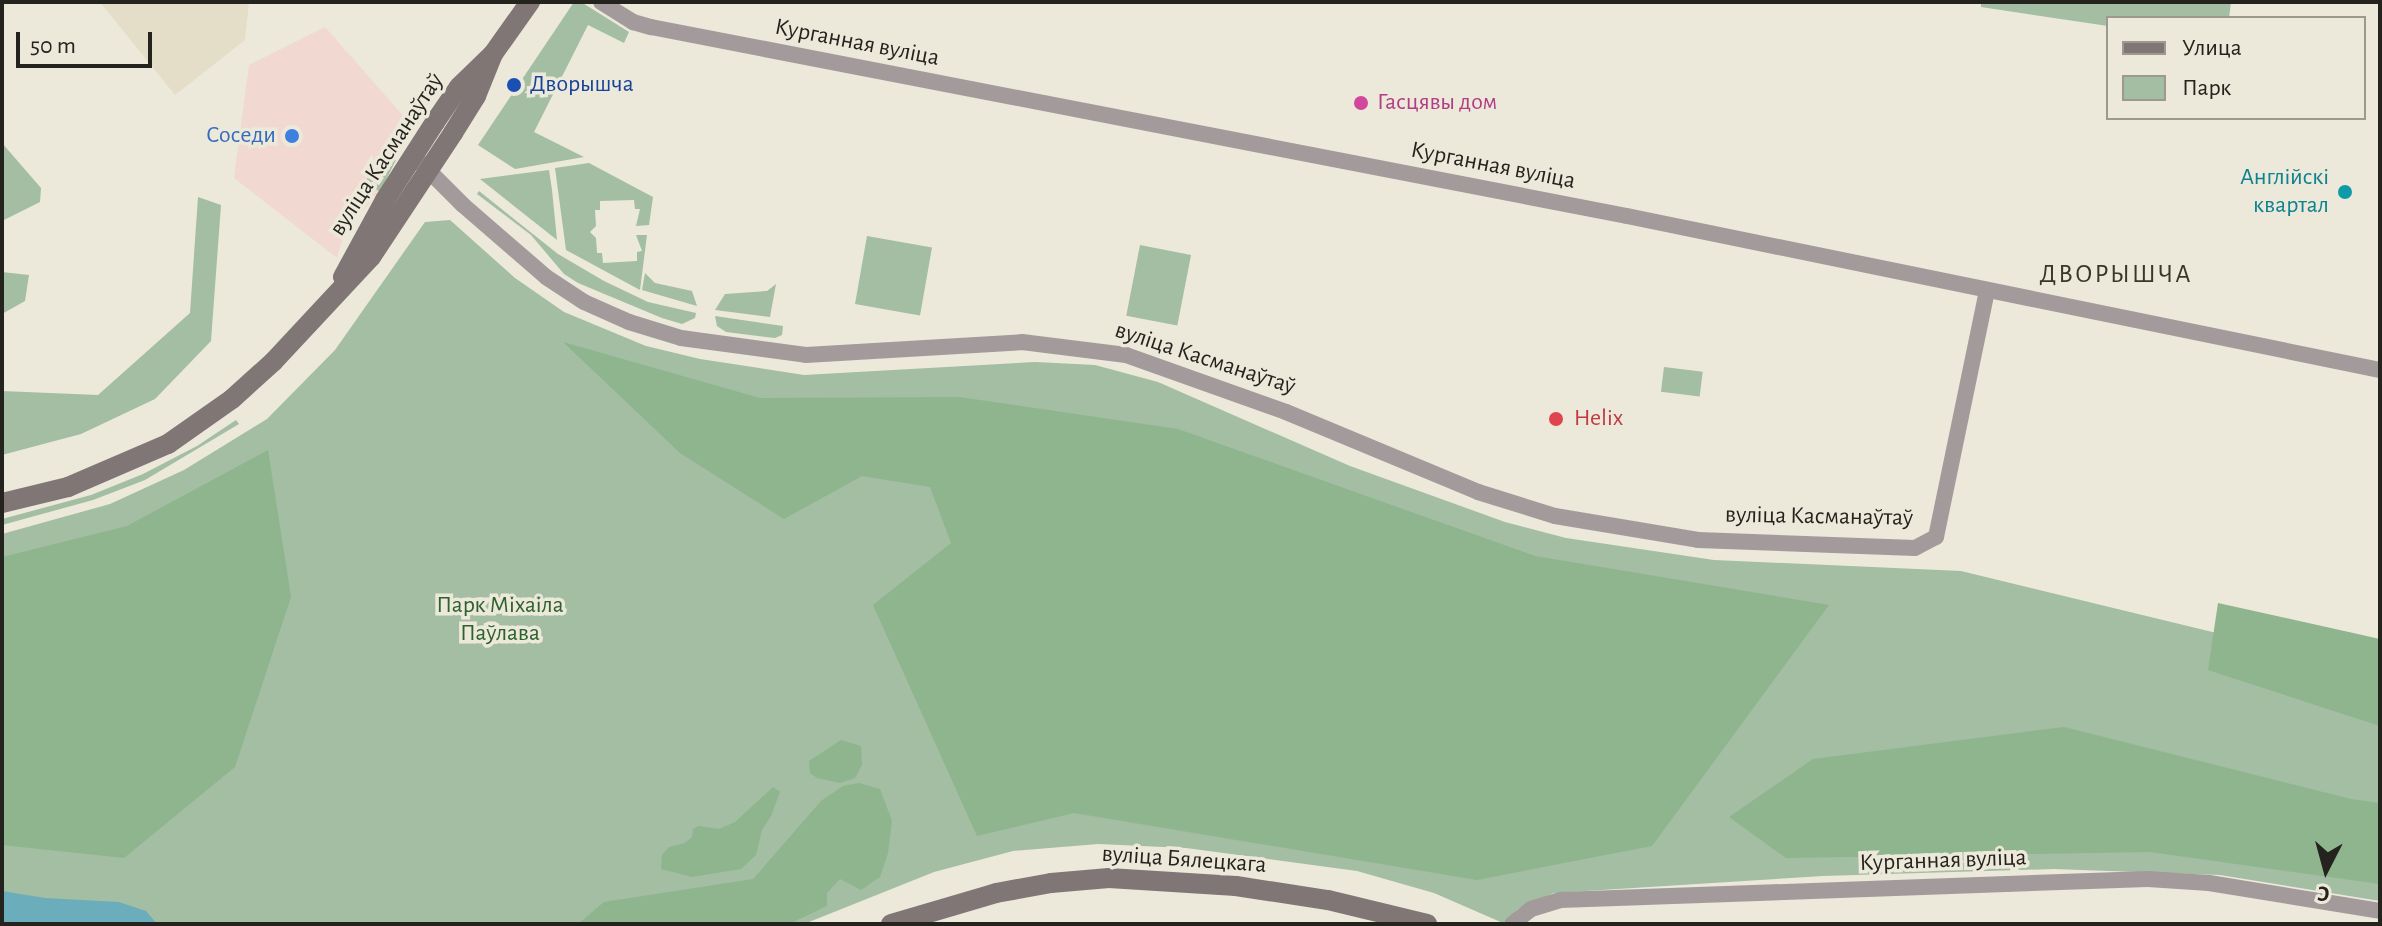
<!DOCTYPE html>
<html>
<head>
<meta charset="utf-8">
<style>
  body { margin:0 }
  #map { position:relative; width:2382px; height:926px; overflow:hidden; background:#ece8da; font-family:"Alegreya Sans",sans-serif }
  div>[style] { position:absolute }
  .commercial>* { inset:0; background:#f1d8d0 }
  .built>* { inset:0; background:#e4ddc8 }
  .green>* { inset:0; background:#a3bea2; transform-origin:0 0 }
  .forest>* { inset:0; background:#8eb58d }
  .water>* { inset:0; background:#6badbb }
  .street>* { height:16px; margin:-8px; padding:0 8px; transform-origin:8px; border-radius:8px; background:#a39b9b }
  .secondary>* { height:20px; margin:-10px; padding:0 10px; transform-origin:10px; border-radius:10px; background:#817676 }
  .dots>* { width:22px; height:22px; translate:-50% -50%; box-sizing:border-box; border:4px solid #ece8da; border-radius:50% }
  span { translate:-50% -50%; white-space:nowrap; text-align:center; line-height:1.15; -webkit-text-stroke:7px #ece8da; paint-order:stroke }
  .street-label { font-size:24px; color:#24231d }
  .transit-label { font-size:24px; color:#164399 }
  .left { translate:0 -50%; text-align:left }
  .hotel-label { font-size:24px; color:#b23c85 }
  .shop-label { font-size:24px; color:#366cbe }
  .right { translate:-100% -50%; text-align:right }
  .culture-label { font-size:24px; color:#0d838f }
  .health-label { font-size:24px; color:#be3a42 }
  .park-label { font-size:24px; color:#2c622d }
  .neighbourhood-label { font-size:26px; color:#39362a; letter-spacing:2px }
  .frame { position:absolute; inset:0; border:4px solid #24231d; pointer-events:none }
  .legend { position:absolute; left:2106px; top:16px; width:260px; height:104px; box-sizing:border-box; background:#ece8da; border:2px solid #9c998e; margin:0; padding:10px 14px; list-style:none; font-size:24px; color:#24231d }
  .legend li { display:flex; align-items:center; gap:16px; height:40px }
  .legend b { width:40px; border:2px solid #9c998e }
  .north { position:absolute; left:2286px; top:830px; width:80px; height:80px; -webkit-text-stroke:6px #ece8da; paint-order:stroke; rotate:186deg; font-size:22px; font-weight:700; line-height:32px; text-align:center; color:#24231d }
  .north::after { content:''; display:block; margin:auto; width:28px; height:36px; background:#24231d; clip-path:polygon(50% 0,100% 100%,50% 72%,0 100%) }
  .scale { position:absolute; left:16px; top:32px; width:136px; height:36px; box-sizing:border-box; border:4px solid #24231d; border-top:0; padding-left:10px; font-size:24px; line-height:28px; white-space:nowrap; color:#24231d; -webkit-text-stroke:6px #ece8da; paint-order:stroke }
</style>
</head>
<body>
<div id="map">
  <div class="commercial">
    <i style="clip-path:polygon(325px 27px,405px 118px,364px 182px,380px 192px,345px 230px,337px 258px,234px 178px,249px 65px)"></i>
  </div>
  <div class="built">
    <i style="clip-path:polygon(100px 2px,249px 2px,245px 40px,175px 95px)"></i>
  </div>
  <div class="green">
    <i style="clip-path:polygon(574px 2px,581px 2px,629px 32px,624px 43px,588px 25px,534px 132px,584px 157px,515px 169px,478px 145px)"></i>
    <i style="clip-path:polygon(1981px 2px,2231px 2px,2229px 18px,2108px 18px,2108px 26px,1981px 7px)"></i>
    <i style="clip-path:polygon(2px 143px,41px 188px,40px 202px,2px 221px)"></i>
    <i style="clip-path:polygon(388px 144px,396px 160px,380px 192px,365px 182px)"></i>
    <i style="clip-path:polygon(589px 163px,653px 197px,649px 225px,636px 226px,640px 209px,635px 209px,634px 200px,600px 201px,600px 210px,595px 210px,596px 226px,590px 232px,596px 238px,597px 253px,602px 253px,603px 263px,637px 261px,637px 252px,642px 251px,636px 235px,647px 235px,640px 290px,566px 250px,555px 168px)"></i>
    <i style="clip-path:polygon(549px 170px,552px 190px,557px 240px,480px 179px)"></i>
    <i style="clip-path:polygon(479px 191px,558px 254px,604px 281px,648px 302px,696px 313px,695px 318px,682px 324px,662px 318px,578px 283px,564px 274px,531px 235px,477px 194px)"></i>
    <i style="clip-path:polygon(198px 197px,221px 205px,211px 341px,155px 399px,81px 434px,2px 455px,2px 391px,98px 395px,190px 313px)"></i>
    <i style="clip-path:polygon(450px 220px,515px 278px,564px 312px,646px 346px,700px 359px,804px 375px,1035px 362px,1095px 365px,1158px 382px,1350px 466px,1505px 522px,1566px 538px,1714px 560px,1961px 571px,2233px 637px,2380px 683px,2380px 901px,2220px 875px,2054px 869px,1823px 876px,1554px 893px,1518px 909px,1503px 923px,1434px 893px,1357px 871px,1186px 848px,1098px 844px,1013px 851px,934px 872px,804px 924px,2px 924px,2px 534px,110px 504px,184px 470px,267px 419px,335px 350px,425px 222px)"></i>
    <i style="left:867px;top:236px;width:66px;height:69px;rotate:10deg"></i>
    <i style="left:1140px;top:245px;width:52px;height:72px;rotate:11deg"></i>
    <i style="clip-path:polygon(2px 272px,29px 275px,25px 301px,2px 314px)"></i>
    <i style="clip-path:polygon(645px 273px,655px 283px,692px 291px,697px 306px,642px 290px)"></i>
    <i style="clip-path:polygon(776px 284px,770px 317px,715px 310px,725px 294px,767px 291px)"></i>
    <i style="clip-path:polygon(715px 316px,783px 326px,782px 335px,775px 338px,726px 332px,717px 326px)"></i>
    <i style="left:1664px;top:367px;width:39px;height:25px;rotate:7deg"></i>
    <i style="clip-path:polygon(236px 420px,239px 424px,145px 480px,93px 500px,2px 525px,2px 519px,91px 495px,143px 474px,197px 446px)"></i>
  </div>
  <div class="forest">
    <i style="clip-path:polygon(563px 342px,760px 398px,959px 397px,1178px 429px,1535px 556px,1829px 605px,1652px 846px,1477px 880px,1074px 813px,977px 836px,873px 605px,951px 543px,930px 487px,862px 476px,784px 519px,680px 453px)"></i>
    <i style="clip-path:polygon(268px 450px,291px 597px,235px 767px,124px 858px,2px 845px,2px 557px,127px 526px)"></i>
    <i style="clip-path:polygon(2218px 603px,2380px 639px,2380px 726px,2208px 670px)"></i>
    <i style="clip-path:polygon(2064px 727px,2351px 799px,2380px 803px,2380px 884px,2150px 852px,1786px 858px,1729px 817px,1813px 759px)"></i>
    <i style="clip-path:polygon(841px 740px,861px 746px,862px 765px,855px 778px,840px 783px,817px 778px,810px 773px,809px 761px)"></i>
    <i style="clip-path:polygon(859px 783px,880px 789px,892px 821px,888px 853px,880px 877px,861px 890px,840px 879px,827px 893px,827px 906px,789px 924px,578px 924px,604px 902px,753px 879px,821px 801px,843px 786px)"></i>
    <i style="clip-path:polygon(773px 787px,780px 792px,771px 816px,762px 830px,756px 855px,741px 869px,692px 877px,661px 869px,662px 855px,669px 847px,685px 843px,692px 837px,693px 829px,699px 826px,719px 829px,735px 822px)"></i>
  </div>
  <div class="water">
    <i style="clip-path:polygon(2px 891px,45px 898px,119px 902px,146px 911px,157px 924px,2px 924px)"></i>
  </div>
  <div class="street">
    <i style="left:601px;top:2px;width:38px;rotate:32deg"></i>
    <i style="left:633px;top:22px;width:19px;rotate:16deg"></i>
    <i style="left:651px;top:27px;width:994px;rotate:10.96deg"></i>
    <i style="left:1627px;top:216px;width:769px;rotate:11.56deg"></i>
    <i style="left:421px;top:163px;width:59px;rotate:45deg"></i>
    <i style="left:463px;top:205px;width:110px;rotate:40.9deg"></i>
    <i style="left:546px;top:277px;width:45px;rotate:33.3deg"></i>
    <i style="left:584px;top:302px;width:49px;rotate:24deg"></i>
    <i style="left:629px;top:322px;width:54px;rotate:17.1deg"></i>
    <i style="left:681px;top:338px;width:126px;rotate:7.7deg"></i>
    <i style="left:806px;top:355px;width:216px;rotate:-3.4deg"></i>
    <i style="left:1022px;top:342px;width:105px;rotate:7.1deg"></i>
    <i style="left:1126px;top:355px;width:170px;rotate:19.6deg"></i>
    <i style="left:1286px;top:412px;width:208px;rotate:22.6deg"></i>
    <i style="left:1478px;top:492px;width:81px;rotate:17.3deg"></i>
    <i style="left:1555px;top:516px;width:145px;rotate:9.5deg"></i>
    <i style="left:1698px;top:540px;width:217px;rotate:2.1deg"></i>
    <i style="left:1915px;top:548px;width:24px;rotate:-28deg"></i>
    <i style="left:1936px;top:537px;width:251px;rotate:-78.3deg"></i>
    <i style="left:1512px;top:924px;width:24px;rotate:-38deg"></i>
    <i style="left:1531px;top:909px;width:30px;rotate:-17deg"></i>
    <i style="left:1560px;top:900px;width:588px;rotate:-2.05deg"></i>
    <i style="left:2148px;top:879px;width:61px;rotate:3.8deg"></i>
    <i style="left:2209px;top:883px;width:173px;rotate:9.3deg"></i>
  </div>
  <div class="secondary">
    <i style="left:343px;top:277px;width:88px;rotate:-61.4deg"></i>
    <i style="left:385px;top:200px;width:93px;rotate:-57.3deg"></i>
    <i style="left:435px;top:122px;width:42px;rotate:-55.6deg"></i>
    <i style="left:459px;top:87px;width:47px;rotate:-44.1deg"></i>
    <i style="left:493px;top:54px;width:64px;rotate:-54.6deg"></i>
    <i style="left:2px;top:503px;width:68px;rotate:-13.6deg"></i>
    <i style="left:68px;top:487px;width:109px;rotate:-23.3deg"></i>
    <i style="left:168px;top:444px;width:78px;rotate:-35.1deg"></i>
    <i style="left:232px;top:399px;width:55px;rotate:-42.1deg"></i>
    <i style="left:273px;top:362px;width:144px;rotate:-47deg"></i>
    <i style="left:371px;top:257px;width:149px;rotate:-56.5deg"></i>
    <i style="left:453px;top:133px;width:44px;rotate:-58.1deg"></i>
    <i style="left:476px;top:96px;width:45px;rotate:-68deg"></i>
    <i style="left:891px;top:924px;width:109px;rotate:-16.4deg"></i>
    <i style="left:996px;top:893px;width:56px;rotate:-10.3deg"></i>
    <i style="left:1051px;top:883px;width:58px;rotate:-4.9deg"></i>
    <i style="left:1109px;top:878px;width:127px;rotate:3.6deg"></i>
    <i style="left:1236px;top:886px;width:93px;rotate:8.7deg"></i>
    <i style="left:1328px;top:900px;width:102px;rotate:13.6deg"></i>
  </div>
  <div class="dots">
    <i style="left:514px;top:85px;background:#1a4fb4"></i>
    <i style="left:1361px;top:103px;background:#d1479c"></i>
    <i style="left:292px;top:136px;background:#3f7fe0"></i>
    <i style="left:2345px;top:192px;background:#0f9aa8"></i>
    <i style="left:1556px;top:419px;background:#e0444e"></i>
  </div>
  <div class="street-label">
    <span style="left:857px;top:43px;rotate:11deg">Курганная вуліца</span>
    <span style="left:387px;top:155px;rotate:-57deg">вуліца Касманаўтаў</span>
    <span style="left:1493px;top:166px;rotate:11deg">Курганная вуліца</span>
    <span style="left:1205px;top:359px;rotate:18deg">вуліца Касманаўтаў</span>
    <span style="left:1819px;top:517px;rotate:1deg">вуліца Касманаўтаў</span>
    <span style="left:1184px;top:860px;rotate:4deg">вуліца Бялецкага</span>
    <span style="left:1943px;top:861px;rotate:-2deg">Курганная вуліца</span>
  </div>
  <div class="transit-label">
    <span class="left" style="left:530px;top:85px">Дворышча</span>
  </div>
  <div class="hotel-label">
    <span class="left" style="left:1377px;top:103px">Гасцявы дом</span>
  </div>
  <div class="shop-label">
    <span class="right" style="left:276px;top:136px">Соседи</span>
  </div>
  <div class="culture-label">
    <span class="right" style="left:2329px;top:192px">Англійскі<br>квартал</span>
  </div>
  <div class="health-label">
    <span class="left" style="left:1574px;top:419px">Helix</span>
  </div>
  <div class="park-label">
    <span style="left:500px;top:620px">Парк Міхаіла<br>Паўлава</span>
  </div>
  <div class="neighbourhood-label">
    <span style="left:2116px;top:275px">ДВОРЫШЧА</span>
  </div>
  <div class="frame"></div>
  <ul class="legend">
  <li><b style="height:10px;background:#817676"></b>Улица</li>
  <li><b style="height:22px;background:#a3bea2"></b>Парк</li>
  </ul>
  <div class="north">С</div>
  <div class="scale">50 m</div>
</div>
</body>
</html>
